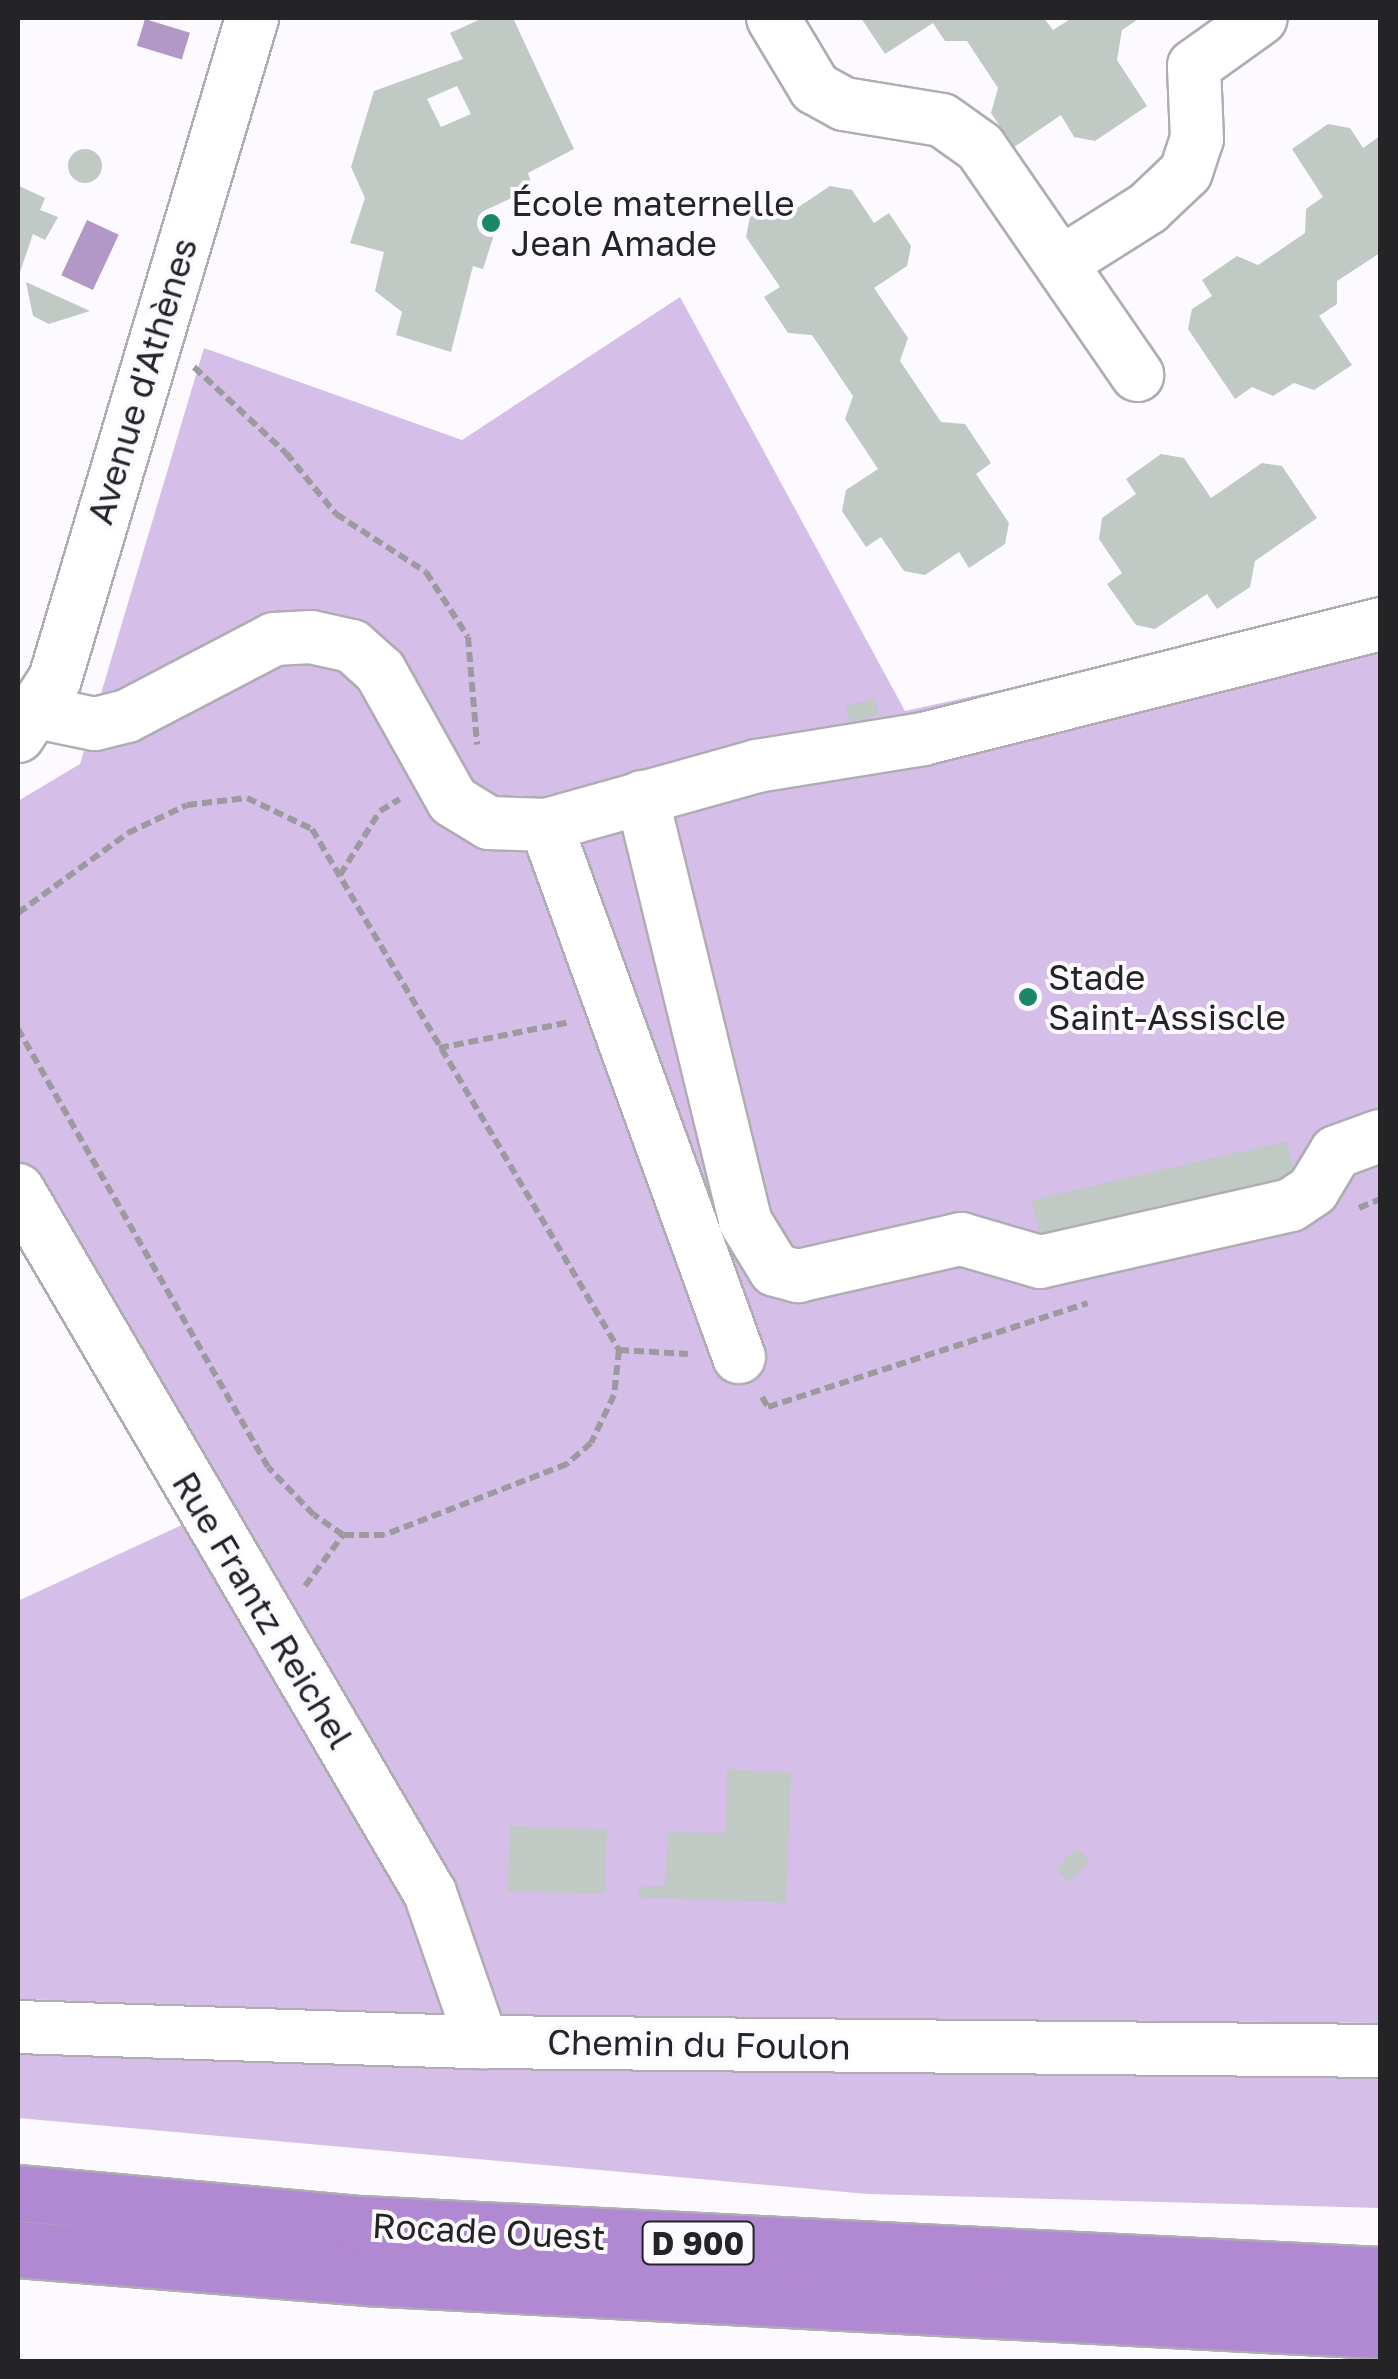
<!DOCTYPE html>
<html>
<head>
<meta charset="utf-8">
<style>
  body { margin:0 }
  #map { position:relative; width:1398px; height:2379px; overflow:hidden; background:#fcf9ff; font-family:"Golos Text",sans-serif }
  div>[style] { position:absolute }
  .green>* { inset:0; background:#d5bfe9 }
  .water>* { inset:0; background:#b198c7; transform-origin:0 0 }
  .building>* { inset:0; background:#c1c9c5; transform-origin:0 0 }
  .round { border-radius:50% }
  .path>* { height:6px; margin-top:-3px; transform-origin:0; background:repeating-linear-gradient(90deg,#9c9a9e 0 10px,transparent 0 15px) }
  .roads { filter:drop-shadow(2px 0 #b0acb3) drop-shadow(-2px 0 #b0acb3) drop-shadow(0 2px #b0acb3) drop-shadow(0 -2px #b0acb3) }
  .minor>* { height:52px; margin:-26px; padding:0 26px; transform-origin:26px; border-radius:26px; background:#fff }
  .highway>* { height:55px; margin:-27.5px; padding:0 27.5px; transform-origin:27.5px; border-radius:27.5px; background:#b188d2 }
  .dots>* { width:28px; height:28px; translate:-50% -50%; box-sizing:border-box; border:5px solid #fcf9ff; border-radius:50% }
  span { translate:-50% -50%; white-space:nowrap; text-align:center; line-height:1.15; -webkit-text-stroke:8px #fcf9ff; paint-order:stroke }
  .shield-label span { padding:2px 8px; background:#fcf9ff; border:2px solid; border-radius:8px; -webkit-text-stroke-width:0 }
  .shield-label { font-size:32px; color:#242325; font-weight:700 }
  .poi-label { font-size:35px; color:#242325 }
  .left { translate:0 -50%; text-align:left }
  .street-label { font-size:35px; color:#242325 }
  .frame { position:absolute; inset:0; border:20px solid #242325; pointer-events:none }
</style>
</head>
<body>
<div id="map">
  <div class="green">
    <i style="clip-path:polygon(680px 297px,905px 711px,1380px 607px,1380px 2023px,482px 2015px,18px 1999px,18px 1601px,184px 1524px,18px 1230px,18px 801px,80px 764px,204px 348px,462px 440px)"></i>
    <i style="clip-path:polygon(18px 2051px,1380px 2076px,1380px 2208px,868px 2194px,18px 2118px)"></i>
  </div>
  <div class="water">
    <i style="left:145px;top:19px;width:47px;height:28px;rotate:17deg"></i>
    <i style="left:87px;top:220px;width:35px;height:61px;rotate:25deg"></i>
  </div>
  <div class="building">
    <i style="clip-path:polygon(evenodd,483px 18px,513px 18px,574px 149px,528px 173px,533px 188px,484px 211px,494px 235px,483px 269px,473px 266px,451px 352px,396px 335px,402px 312px,375px 291px,384px 252px,350px 243px,365px 198px,351px 167px,374px 91px,463px 59px,450px 33px,483px 18px,457px 86px,471px 114px,441px 127px,427px 99px,457px 86px)"></i>
    <i style="clip-path:polygon(861px 18px,1044px 18px,1053px 30px,1072px 18px,1140px 18px,1122px 30px,1117px 60px,1147px 106px,1095px 141px,1074px 137px,1061px 115px,1014px 147px,991px 113px,998px 88px,967px 41px,945px 41px,933px 23px,885px 54px)"></i>
    <i style="clip-path:polygon(1328px 124px,1350px 128px,1363px 148px,1380px 136px,1380px 253px,1337px 281px,1337px 304px,1319px 316px,1352px 365px,1314px 390px,1294px 383px,1273px 396px,1252px 387px,1235px 399px,1188px 329px,1192px 309px,1212px 296px,1202px 280px,1237px 256px,1258px 265px,1305px 233px,1306px 209px,1323px 197px,1292px 149px)"></i>
    <i class="round" style="left:68px;top:149px;width:34px;height:34px"></i>
    <i style="clip-path:polygon(19px 186px,45px 198px,40px 210px,58px 217px,45px 240px,33px 234px,18px 278px)"></i>
    <i style="clip-path:polygon(830px 186px,852px 190px,874px 223px,889px 213px,911px 246px,907px 266px,874px 288px,908px 338px,900px 361px,941px 422px,965px 424px,991px 463px,976px 474px,1009px 523px,1005px 544px,969px 568px,959px 552px,925px 575px,904px 571px,881px 537px,866px 547px,842px 511px,846px 490px,878px 469px,845px 419px,853px 396px,812px 335px,788px 333px,764px 297px,780px 287px,746px 237px,750px 217px,786px 193px,797px 208px)"></i>
    <i style="clip-path:polygon(26px 282px,90px 311px,49px 324px,33px 316px)"></i>
    <i style="clip-path:polygon(1161px 454px,1184px 458px,1211px 498px,1262px 463px,1282px 466px,1317px 518px,1255px 561px,1250px 587px,1217px 609px,1207px 594px,1155px 629px,1136px 625px,1107px 584px,1122px 573px,1099px 539px,1102px 518px,1136px 494px,1126px 479px)"></i>
    <i style="left:874px;top:698px;width:17px;height:30px;rotate:73deg"></i>
    <i style="left:1287px;top:1141px;width:40px;height:262px;rotate:77deg"></i>
    <i style="clip-path:polygon(727px 1769px,791px 1773px,786px 1903px,639px 1897px,639px 1887px,665px 1886px,668px 1832px,726px 1833px)"></i>
    <i style="left:510px;top:1826px;width:97px;height:65px;rotate:2deg"></i>
    <i style="left:1077px;top:1848px;width:19px;height:29px;rotate:47deg"></i>
  </div>
  <div class="path">
    <i style="left:194px;top:367px;width:126px;rotate:43.1deg"></i>
    <i style="left:286px;top:453px;width:79px;rotate:50.7deg"></i>
    <i style="left:336px;top:514px;width:107px;rotate:32.8deg"></i>
    <i style="left:426px;top:572px;width:77px;rotate:57.1deg"></i>
    <i style="left:468px;top:637px;width:108px;rotate:85.2deg"></i>
    <i style="left:340px;top:875px;width:75px;rotate:-58deg"></i>
    <i style="left:380px;top:811px;width:23px;rotate:-31deg"></i>
    <i style="left:18px;top:913px;width:136px;rotate:-36deg"></i>
    <i style="left:128px;top:833px;width:65px;rotate:-25.4deg"></i>
    <i style="left:187px;top:805px;width:60px;rotate:-6.7deg"></i>
    <i style="left:247px;top:798px;width:72px;rotate:25.5deg"></i>
    <i style="left:312px;top:829px;width:605px;rotate:59.49deg"></i>
    <i style="left:619px;top:1350px;width:45px;rotate:96.3deg"></i>
    <i style="left:614px;top:1395px;width:53px;rotate:115.6deg"></i>
    <i style="left:591px;top:1443px;width:32px;rotate:139deg"></i>
    <i style="left:567px;top:1464px;width:196px;rotate:158.8deg"></i>
    <i style="left:384px;top:1535px;width:41px;rotate:180deg"></i>
    <i style="left:343px;top:1535px;width:35px;rotate:-145deg"></i>
    <i style="left:314px;top:1515px;width:66px;rotate:-133.8deg"></i>
    <i style="left:268px;top:1467px;width:504px;rotate:-119.72deg"></i>
    <i style="left:439px;top:1048px;width:134px;rotate:-11.2deg"></i>
    <i style="left:1359px;top:1208px;width:23px;rotate:-23deg"></i>
    <i style="left:619px;top:1350px;width:69px;rotate:3.3deg"></i>
    <i style="left:762px;top:1397px;width:12px;rotate:59deg"></i>
    <i style="left:768px;top:1407px;width:336px;rotate:-18deg"></i>
    <i style="left:305px;top:1586px;width:64px;rotate:-53.3deg"></i>
  </div>
  <div class="roads">
    <div class="minor">
      <i style="left:773px;top:18px;width:82px;rotate:59deg"></i>
      <i style="left:815px;top:88px;width:33px;rotate:29deg"></i>
      <i style="left:844px;top:104px;width:99px;rotate:9.3deg"></i>
      <i style="left:942px;top:120px;width:47px;rotate:35.4deg"></i>
      <i style="left:980px;top:147px;width:277px;rotate:55.4deg"></i>
      <i style="left:1061px;top:263px;width:103px;rotate:-32.3deg"></i>
      <i style="left:1148px;top:208px;width:52px;rotate:-43.5deg"></i>
      <i style="left:1186px;top:172px;width:35px;rotate:-72deg"></i>
      <i style="left:1197px;top:139px;width:73px;rotate:-92.4deg"></i>
      <i style="left:1194px;top:66px;width:82px;rotate:-35.6deg"></i>
      <i style="left:37px;top:712px;width:59px;rotate:11.7deg"></i>
      <i style="left:95px;top:724px;width:33px;rotate:-14deg"></i>
      <i style="left:127px;top:716px;width:166px;rotate:-27.6deg"></i>
      <i style="left:274px;top:639px;width:37px;rotate:-3deg"></i>
      <i style="left:311px;top:637px;width:42px;rotate:12.4deg"></i>
      <i style="left:352px;top:646px;width:38px;rotate:42deg"></i>
      <i style="left:380px;top:671px;width:149px;rotate:60.7deg"></i>
      <i style="left:453px;top:801px;width:42px;rotate:31.4deg"></i>
      <i style="left:489px;top:823px;width:57px;rotate:2deg"></i>
      <i style="left:546px;top:825px;width:219px;rotate:-15.6deg"></i>
      <i style="left:757px;top:766px;width:168px;rotate:-9.2deg"></i>
      <i style="left:923px;top:739px;width:471px;rotate:-14.1deg"></i>
      <i style="left:18px;top:736px;width:68px;rotate:-57deg"></i>
      <i style="left:55px;top:679px;width:690px;rotate:-73.4deg"></i>
      <i style="left:642px;top:797px;width:436px;rotate:76.3deg"></i>
      <i style="left:745px;top:1221px;width:57px;rotate:58.5deg"></i>
      <i style="left:775px;top:1270px;width:24px;rotate:15deg"></i>
      <i style="left:798px;top:1276px;width:167px;rotate:-12.8deg"></i>
      <i style="left:961px;top:1239px;width:82px;rotate:16.2deg"></i>
      <i style="left:1040px;top:1262px;width:257px;rotate:-12.8deg"></i>
      <i style="left:1291px;top:1205px;width:27px;rotate:-34deg"></i>
      <i style="left:1313px;top:1190px;width:44px;rotate:-58.8deg"></i>
      <i style="left:1336px;top:1152px;width:47px;rotate:-20deg"></i>
      <i style="left:546px;top:825px;width:566px;rotate:70.06deg"></i>
      <i style="left:18px;top:1190px;width:815px;rotate:59.63deg"></i>
      <i style="left:430px;top:1893px;width:158px;rotate:70.8deg"></i>
      <i style="left:18px;top:2027px;width:464px;rotate:1.9deg"></i>
      <i style="left:482px;top:2042px;width:898px;rotate:0.57deg"></i>
    </div>
    <div class="highway">
      <i style="left:18px;top:2193px;width:344px;rotate:5.2deg"></i>
      <i style="left:361px;top:2224px;width:1020px;rotate:2.87deg"></i>
      <i style="left:18px;top:2249px;width:348px;rotate:4.6deg"></i>
      <i style="left:365px;top:2277px;width:1016px;rotate:2.99deg"></i>
    </div>
  </div>
  <div class="dots">
    <i style="left:491px;top:223px;background:#1a8765"></i>
    <i style="left:1028px;top:997px;background:#1a8765"></i>
  </div>
  <div class="shield-label">
    <span style="left:698px;top:2243px">D 900</span>
  </div>
  <div class="poi-label">
    <span class="left" style="left:511px;top:223px">École maternelle<br>Jean Amade</span>
    <span class="left" style="left:1048px;top:997px">Stade<br>Saint-Assiscle</span>
  </div>
  <div class="street-label">
    <span style="left:142px;top:381px;rotate:-73deg">Avenue d'Athènes</span>
    <span style="left:263px;top:1610px;rotate:59deg">Rue Frantz Reichel</span>
    <span style="left:699px;top:2044px;rotate:1deg">Chemin du Foulon</span>
    <span style="left:489px;top:2231px;rotate:3deg">Rocade Ouest</span>
  </div>
  <div class="frame"></div>
</div>
</body>
</html>
